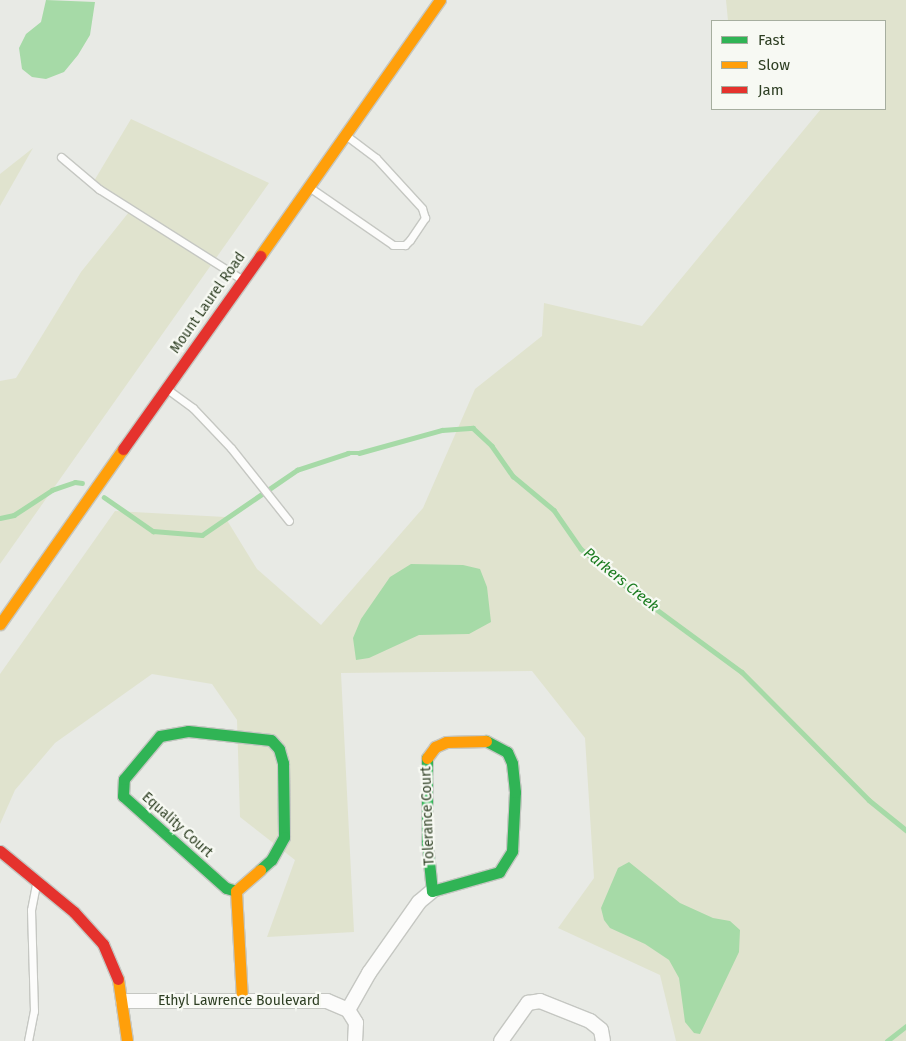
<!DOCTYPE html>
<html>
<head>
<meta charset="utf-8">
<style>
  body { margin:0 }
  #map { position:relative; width:906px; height:1041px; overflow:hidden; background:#e8eae5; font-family:"Fira Sans",sans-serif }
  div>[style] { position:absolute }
  .green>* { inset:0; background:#e0e3ce }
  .water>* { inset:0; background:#a6daa7 }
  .stream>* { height:4.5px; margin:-2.25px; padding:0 2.25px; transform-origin:2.25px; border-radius:2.25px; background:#a6daa7 }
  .roads { filter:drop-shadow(1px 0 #c5c7c2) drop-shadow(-1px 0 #c5c7c2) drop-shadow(0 1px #c5c7c2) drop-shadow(0 -1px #c5c7c2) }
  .lane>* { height:7px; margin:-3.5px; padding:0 3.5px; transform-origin:3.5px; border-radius:3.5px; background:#fcfcfb }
  .street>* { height:14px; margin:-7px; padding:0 7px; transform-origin:7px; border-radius:7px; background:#fcfcfb }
  .fast>* { height:11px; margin:-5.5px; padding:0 5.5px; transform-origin:5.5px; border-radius:5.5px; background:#30b455 }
  .slow>* { height:11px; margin:-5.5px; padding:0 5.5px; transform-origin:5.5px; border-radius:5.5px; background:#ff9f0a }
  .jam>* { height:11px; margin:-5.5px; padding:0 5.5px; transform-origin:5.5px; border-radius:5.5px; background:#e5322d }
  span { translate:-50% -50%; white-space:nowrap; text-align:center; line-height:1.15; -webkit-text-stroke:4.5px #f7f9f3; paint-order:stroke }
  .street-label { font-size:14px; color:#2d3e22 }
  .water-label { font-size:15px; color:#1b7c20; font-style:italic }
  .legend { position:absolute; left:711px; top:20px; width:175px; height:90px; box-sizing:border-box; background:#f7f9f3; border:1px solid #a6ae9f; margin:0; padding:6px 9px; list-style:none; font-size:15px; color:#2d3e22 }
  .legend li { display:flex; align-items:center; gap:10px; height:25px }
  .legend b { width:25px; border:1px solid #a6ae9f }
</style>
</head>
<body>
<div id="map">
  <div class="green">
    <i style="clip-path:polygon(726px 0,906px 0,906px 1041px,676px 1041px,660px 975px,558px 928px,594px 878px,585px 738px,532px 671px,341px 673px,354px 932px,267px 937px,295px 860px,240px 817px,237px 720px,212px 684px,152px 674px,55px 743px,15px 790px,0 824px,0 674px,115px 511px,225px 517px,257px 569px,321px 625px,423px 508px,475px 389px,542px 336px,544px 303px,642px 326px,821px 109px,885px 109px,885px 21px,728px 21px)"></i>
    <i style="clip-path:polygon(131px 119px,269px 183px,0 564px,0 381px,16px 378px,81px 272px,129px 212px,94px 181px)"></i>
    <i style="clip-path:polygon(33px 148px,0 206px,0 174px)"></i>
  </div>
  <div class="water">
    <i style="clip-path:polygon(46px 0,95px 2px,90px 35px,78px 55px,64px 72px,46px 79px,32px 77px,22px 69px,19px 48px,26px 34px,41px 22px)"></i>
    <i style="clip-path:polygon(411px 564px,463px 565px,480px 569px,487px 587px,491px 622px,469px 634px,419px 635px,369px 658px,356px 660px,353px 638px,361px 619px,390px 577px)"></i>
    <i style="clip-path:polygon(629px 862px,680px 903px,713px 918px,730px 921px,740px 930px,739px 952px,700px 1034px,694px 1033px,685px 1022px,679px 978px,669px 960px,645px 944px,610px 928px,604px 920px,601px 908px,618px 868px)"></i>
  </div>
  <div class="stream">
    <i style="left:104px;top:497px;width:60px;rotate:34.8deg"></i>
    <i style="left:153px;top:531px;width:49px;rotate:4.7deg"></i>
    <i style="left:202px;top:535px;width:115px;rotate:-34.4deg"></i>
    <i style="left:297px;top:470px;width:54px;rotate:-18.4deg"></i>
    <i style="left:348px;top:453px;width:11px"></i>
    <i style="left:359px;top:453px;width:86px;rotate:-15.5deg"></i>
    <i style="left:442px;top:430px;width:31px;rotate:-4deg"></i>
    <i style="left:473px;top:428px;width:26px;rotate:43deg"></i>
    <i style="left:492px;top:446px;width:37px;rotate:55deg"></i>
    <i style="left:513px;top:476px;width:53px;rotate:39.7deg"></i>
    <i style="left:554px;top:510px;width:47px;rotate:55.3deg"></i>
    <i style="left:581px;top:549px;width:67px;rotate:39.6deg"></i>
    <i style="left:633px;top:592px;width:135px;rotate:36.3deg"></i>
    <i style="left:742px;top:672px;width:180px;rotate:45.2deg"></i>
    <i style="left:869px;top:800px;width:48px;rotate:39deg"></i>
    <i style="left:0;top:518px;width:14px;rotate:-12deg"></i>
    <i style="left:14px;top:515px;width:45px;rotate:-33.3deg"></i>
    <i style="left:52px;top:490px;width:24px;rotate:-19deg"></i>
    <i style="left:75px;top:482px;width:7px;rotate:8deg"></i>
    <i style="left:887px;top:1041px;width:24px;rotate:-38deg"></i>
  </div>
  <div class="roads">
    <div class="lane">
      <i style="left:61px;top:157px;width:50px;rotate:40.1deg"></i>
      <i style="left:99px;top:189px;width:167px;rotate:32.3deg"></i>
      <i style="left:309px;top:187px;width:102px;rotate:34.6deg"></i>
      <i style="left:393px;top:245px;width:12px"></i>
      <i style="left:405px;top:245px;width:7px;rotate:-45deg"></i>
      <i style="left:410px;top:240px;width:27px;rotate:-56deg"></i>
      <i style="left:425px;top:218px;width:10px;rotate:-107deg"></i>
      <i style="left:422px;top:208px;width:68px;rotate:-132.6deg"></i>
      <i style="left:376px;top:158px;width:38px;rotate:-143deg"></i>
      <i style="left:167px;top:389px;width:32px;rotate:36deg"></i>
      <i style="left:193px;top:408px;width:55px;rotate:46.5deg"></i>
      <i style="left:231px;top:448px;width:93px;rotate:51.5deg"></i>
      <i style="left:28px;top:1041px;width:31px;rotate:-79deg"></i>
      <i style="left:34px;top:1011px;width:101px;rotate:-91.7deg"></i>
      <i style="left:31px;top:910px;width:25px;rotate:-79deg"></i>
    </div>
    <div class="street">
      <i style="left:123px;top:1001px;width:204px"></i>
      <i style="left:327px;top:1001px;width:23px;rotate:23deg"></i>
      <i style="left:348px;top:1010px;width:15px;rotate:58deg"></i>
      <i style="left:356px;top:1023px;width:18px;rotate:93deg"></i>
      <i style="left:348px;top:1010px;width:43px;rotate:-60.4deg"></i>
      <i style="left:369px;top:973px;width:87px;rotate:-54.8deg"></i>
      <i style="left:419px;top:902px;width:17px;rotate:-40deg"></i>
      <i style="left:501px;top:1041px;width:47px;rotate:-54.6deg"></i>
      <i style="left:528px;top:1003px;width:12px;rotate:-9deg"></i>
      <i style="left:540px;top:1001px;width:54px;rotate:21.8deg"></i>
      <i style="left:590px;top:1021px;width:14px;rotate:39deg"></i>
      <i style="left:601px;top:1030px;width:11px;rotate:80deg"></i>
    </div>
    <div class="fast">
      <i style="left:427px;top:758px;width:84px;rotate:90deg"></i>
      <i style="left:427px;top:842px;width:49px;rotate:84.2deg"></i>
      <i style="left:432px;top:891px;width:70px;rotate:-15.8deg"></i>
      <i style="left:499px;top:872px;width:25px;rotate:-58deg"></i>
      <i style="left:512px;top:851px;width:59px;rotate:-87.1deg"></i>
      <i style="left:515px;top:792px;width:29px;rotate:-96deg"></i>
      <i style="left:512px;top:763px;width:12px;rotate:-114deg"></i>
      <i style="left:507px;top:752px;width:24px;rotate:-152deg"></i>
      <i style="left:236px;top:891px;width:10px;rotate:-163deg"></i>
      <i style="left:226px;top:888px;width:138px;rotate:-138.2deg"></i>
      <i style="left:123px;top:796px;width:17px;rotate:-87deg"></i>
      <i style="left:124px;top:779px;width:56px;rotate:-50.1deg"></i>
      <i style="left:160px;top:736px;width:28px;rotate:-10deg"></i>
      <i style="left:188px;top:731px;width:83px;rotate:6.2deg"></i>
      <i style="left:271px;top:740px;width:12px;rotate:48deg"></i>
      <i style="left:279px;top:749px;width:15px;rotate:74deg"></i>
      <i style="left:283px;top:763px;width:74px;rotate:89.2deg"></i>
      <i style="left:284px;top:837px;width:26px;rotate:119deg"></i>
      <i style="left:271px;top:860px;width:15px;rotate:138deg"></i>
    </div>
    <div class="slow">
      <i style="left:260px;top:256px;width:313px;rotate:-54.9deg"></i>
      <i style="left:0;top:624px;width:214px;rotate:-54.9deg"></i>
      <i style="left:427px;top:758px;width:14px;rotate:-54deg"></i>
      <i style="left:435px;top:747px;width:12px;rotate:-24deg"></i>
      <i style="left:446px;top:742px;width:40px;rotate:-1.4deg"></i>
      <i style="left:118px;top:979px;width:63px;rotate:81.7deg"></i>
      <i style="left:242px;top:999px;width:108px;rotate:-93.2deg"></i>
      <i style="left:236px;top:891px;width:32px;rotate:-41deg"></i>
    </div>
    <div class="jam">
      <i style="left:123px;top:449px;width:237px;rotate:-54.6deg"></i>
      <i style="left:0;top:851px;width:96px;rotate:39.5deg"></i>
      <i style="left:74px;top:912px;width:43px;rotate:47.8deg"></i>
      <i style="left:103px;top:944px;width:38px;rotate:67deg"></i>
    </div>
  </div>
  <div class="street-label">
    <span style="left:208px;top:303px;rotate:-55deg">Mount Laurel Road</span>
    <span style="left:428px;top:816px;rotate:-92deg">Tolerance Court</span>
    <span style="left:177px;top:825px;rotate:42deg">Equality Court</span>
    <span style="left:239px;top:1001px">Ethyl Lawrence Boulevard</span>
  </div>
  <div class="water-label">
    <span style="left:621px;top:580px;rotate:39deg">Parkers Creek</span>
  </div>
  <ul class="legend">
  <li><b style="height:6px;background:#30b455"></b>Fast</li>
  <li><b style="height:6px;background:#ff9f0a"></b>Slow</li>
  <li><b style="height:6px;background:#e5322d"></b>Jam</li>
  </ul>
</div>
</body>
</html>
